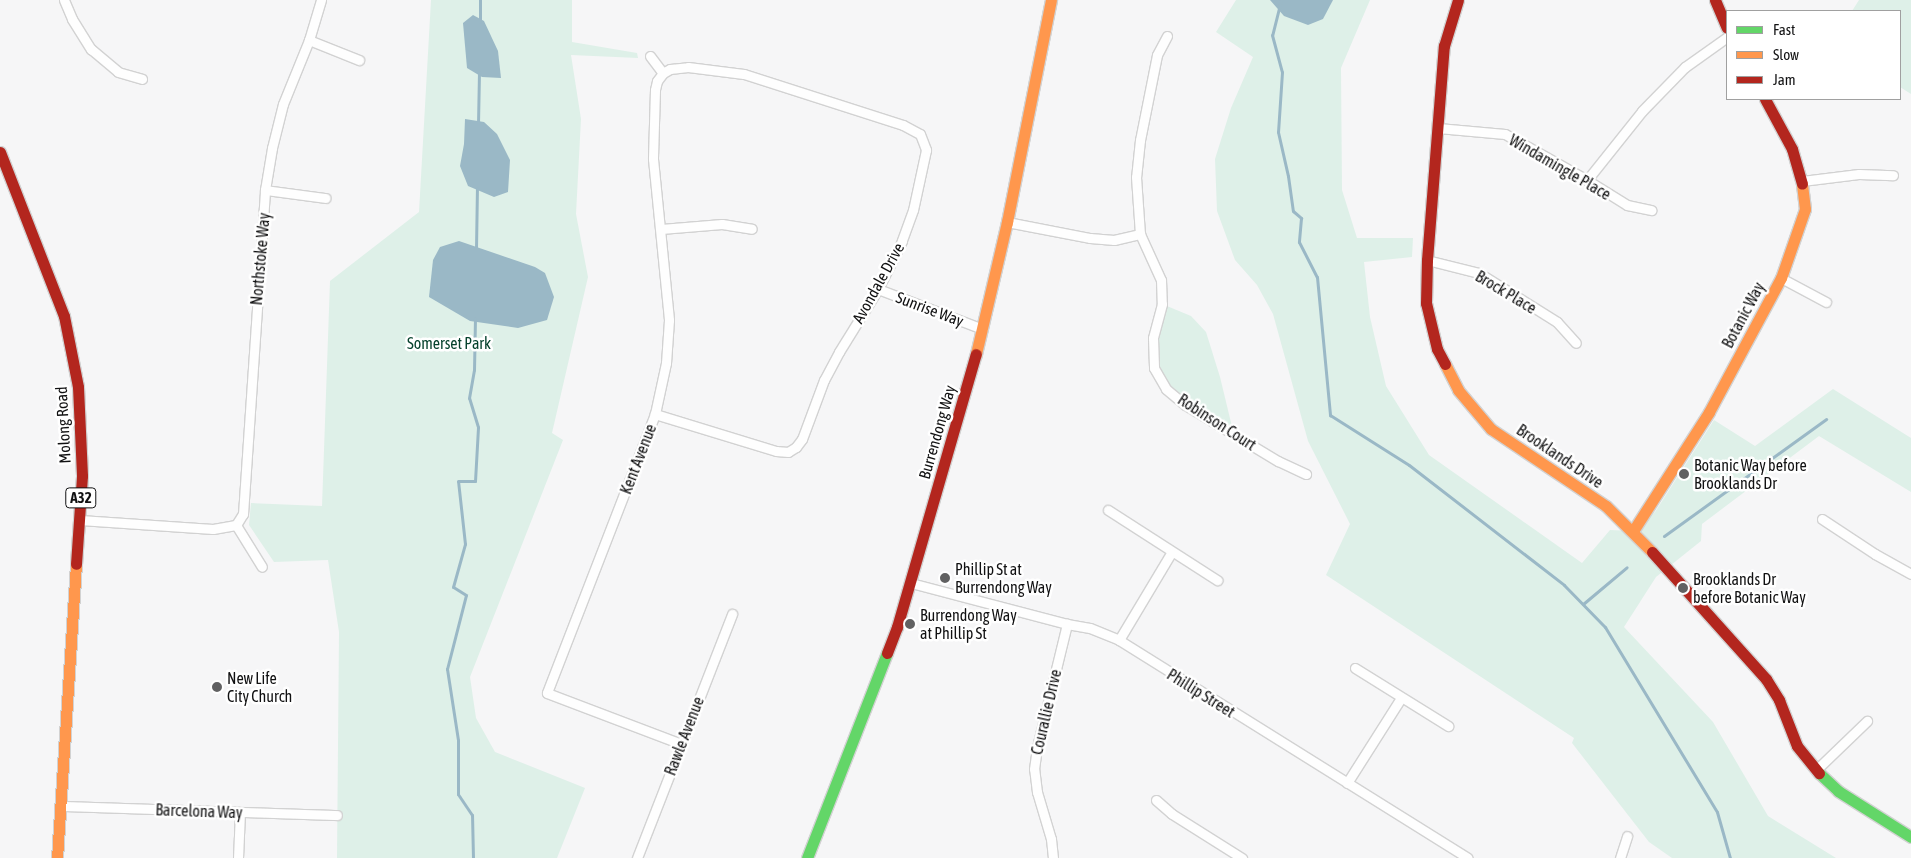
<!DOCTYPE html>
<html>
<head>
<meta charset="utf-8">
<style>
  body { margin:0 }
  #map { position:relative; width:1911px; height:858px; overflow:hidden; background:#f6f6f7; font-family:"Asap Condensed",sans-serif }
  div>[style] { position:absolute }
  .green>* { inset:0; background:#def0e8 }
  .water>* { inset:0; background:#9ab8c6 }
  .stream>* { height:3px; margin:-1.5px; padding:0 1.5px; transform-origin:1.5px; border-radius:1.5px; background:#9ab8c6 }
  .roads { filter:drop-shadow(1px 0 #d2d2d2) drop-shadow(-1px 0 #d2d2d2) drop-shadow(0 1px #d2d2d2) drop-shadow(0 -1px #d2d2d2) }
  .street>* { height:9px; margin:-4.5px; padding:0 4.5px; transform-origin:4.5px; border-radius:4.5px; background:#fefefe }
  .fast>* { height:11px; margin:-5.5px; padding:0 5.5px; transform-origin:5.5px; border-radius:5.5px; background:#63d668 }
  .slow>* { height:11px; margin:-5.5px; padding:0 5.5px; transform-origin:5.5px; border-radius:5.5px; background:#ff974d }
  .jam>* { height:11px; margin:-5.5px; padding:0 5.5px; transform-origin:5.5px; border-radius:5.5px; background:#b3261e }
  .dots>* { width:14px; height:14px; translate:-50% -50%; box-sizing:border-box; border:2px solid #fff; border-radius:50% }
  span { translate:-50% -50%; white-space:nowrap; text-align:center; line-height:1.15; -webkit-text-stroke:5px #fff; paint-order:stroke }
  .shield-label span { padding:1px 4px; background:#fff; border:1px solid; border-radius:4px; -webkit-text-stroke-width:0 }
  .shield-label { font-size:15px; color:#111112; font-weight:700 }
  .street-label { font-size:16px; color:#111112 }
  .park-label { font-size:16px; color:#06422d }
  .poi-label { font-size:16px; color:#111112 }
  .left { translate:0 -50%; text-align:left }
  .legend { position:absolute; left:1726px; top:10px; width:175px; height:90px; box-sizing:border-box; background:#fff; border:1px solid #a0a0a0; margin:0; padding:6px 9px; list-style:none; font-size:15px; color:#111112 }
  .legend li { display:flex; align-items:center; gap:10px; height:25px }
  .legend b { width:25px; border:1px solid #a0a0a0 }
</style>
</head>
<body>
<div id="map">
  <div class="green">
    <i style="clip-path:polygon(431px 0,572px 0,572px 42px,637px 53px,638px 58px,571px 55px,581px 119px,576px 214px,588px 277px,552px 433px,563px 440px,470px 677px,476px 718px,495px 752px,585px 788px,557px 858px,337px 858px,339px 632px,328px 560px,274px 562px,249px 525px,251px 503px,322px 506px,330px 281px,419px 212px)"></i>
    <i style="clip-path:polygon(1236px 0,1370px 0,1341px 68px,1342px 190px,1357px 238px,1413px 238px,1412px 257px,1364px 262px,1370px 317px,1386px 386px,1429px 455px,1582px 563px,1610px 530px,1633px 531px,1655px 512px,1714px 420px,1755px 446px,1833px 389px,1911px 438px,1911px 492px,1819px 436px,1702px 524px,1701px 541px,1656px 577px,1624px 627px,1713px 722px,1768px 816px,1836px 858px,1672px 858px,1649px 842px,1572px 743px,1574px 738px,1326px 575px,1350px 524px,1308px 441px,1273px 314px,1257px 285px,1235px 260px,1217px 211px,1215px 159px,1231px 108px,1253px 57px,1216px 32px)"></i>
    <i style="clip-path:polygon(1859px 0,1911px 0,1911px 94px,1900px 87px,1900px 11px,1852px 11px)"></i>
    <i style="clip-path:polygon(1162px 304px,1191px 316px,1206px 332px,1220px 377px,1234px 435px,1166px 389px,1154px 368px,1153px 338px)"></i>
  </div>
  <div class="water">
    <i style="clip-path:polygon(1270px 0,1333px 0,1323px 19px,1308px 25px,1284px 16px)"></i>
    <i style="clip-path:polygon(473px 15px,484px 21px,498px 51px,501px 78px,482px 77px,467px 68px,463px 23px)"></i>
    <i style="clip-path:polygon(465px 119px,484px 122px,497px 134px,510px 160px,508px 192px,494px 197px,468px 186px,460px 166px,464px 144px)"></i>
    <i style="clip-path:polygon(459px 241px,535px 267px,545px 273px,554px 297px,547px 320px,518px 328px,470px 321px,429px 297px,433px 260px,440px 247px)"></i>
  </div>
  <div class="stream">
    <i style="left:1281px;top:0;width:36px;rotate:104deg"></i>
    <i style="left:1272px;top:35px;width:38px;rotate:75deg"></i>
    <i style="left:1282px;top:72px;width:60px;rotate:93.8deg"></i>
    <i style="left:1278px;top:132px;width:45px;rotate:77.2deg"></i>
    <i style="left:1288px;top:176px;width:35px;rotate:82deg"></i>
    <i style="left:1293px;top:211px;width:11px;rotate:41deg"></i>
    <i style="left:1301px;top:218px;width:24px;rotate:95deg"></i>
    <i style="left:1299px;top:242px;width:39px;rotate:63deg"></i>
    <i style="left:1317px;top:277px;width:139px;rotate:84.6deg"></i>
    <i style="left:1330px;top:415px;width:93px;rotate:32.3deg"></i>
    <i style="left:1409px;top:465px;width:196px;rotate:37.7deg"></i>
    <i style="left:1564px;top:585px;width:59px;rotate:45.7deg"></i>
    <i style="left:1605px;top:627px;width:216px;rotate:58.8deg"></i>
    <i style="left:1717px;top:812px;width:48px;rotate:74.2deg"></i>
    <i style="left:480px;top:22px;width:22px;rotate:-90deg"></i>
    <i style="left:478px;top:124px;width:53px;rotate:-88.9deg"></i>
    <i style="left:476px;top:249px;width:61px;rotate:-89.1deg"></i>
    <i style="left:1664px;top:536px;width:200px;rotate:-35.8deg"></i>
    <i style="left:1583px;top:604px;width:57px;rotate:-40.1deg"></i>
    <i style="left:473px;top:858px;width:43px;rotate:-91.3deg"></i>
    <i style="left:472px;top:815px;width:25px;rotate:-124deg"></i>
    <i style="left:458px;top:794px;width:54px;rotate:-90deg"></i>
    <i style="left:458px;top:740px;width:72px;rotate:-98.8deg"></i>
    <i style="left:447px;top:669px;width:76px;rotate:-75.6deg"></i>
    <i style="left:466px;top:595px;width:15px;rotate:-148deg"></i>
    <i style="left:453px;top:587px;width:45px;rotate:-74.4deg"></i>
    <i style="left:465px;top:544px;width:63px;rotate:-96.3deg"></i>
    <i style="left:458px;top:481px;width:17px"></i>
    <i style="left:475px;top:481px;width:54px;rotate:-86.8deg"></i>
    <i style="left:478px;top:427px;width:30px;rotate:-107deg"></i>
    <i style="left:469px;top:398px;width:28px;rotate:-80deg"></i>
    <i style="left:474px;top:370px;width:52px;rotate:-88.9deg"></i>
  </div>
  <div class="roads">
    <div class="street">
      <i style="left:64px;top:0;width:21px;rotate:67deg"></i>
      <i style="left:72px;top:19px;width:36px;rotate:58deg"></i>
      <i style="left:91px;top:49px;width:35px;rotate:40deg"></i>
      <i style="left:118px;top:72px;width:25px;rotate:16deg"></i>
      <i style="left:1167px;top:36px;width:21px;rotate:118deg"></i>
      <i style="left:1157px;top:55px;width:87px;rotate:101.3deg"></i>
      <i style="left:1140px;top:140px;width:37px;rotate:96deg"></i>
      <i style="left:1136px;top:177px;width:57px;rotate:86deg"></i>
      <i style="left:1140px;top:234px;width:51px;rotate:65.5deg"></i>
      <i style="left:1161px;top:280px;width:24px;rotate:88deg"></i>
      <i style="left:1162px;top:304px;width:35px;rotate:105deg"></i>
      <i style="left:1153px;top:338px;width:30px;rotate:88deg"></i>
      <i style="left:1154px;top:368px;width:24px;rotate:60deg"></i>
      <i style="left:1166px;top:389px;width:25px;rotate:40deg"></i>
      <i style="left:1185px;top:405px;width:109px;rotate:31.1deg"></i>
      <i style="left:1278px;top:461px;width:31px;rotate:25deg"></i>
      <i style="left:309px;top:40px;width:54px;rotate:21.8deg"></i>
      <i style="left:650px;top:56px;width:21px;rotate:53deg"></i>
      <i style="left:663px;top:73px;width:8px;rotate:-30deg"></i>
      <i style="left:670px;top:69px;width:18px;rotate:-6deg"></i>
      <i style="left:688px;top:67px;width:56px;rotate:7.1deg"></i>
      <i style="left:744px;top:74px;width:167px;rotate:17.8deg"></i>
      <i style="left:903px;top:125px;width:19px;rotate:28deg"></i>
      <i style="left:920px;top:134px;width:17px;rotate:69deg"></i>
      <i style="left:926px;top:150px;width:61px;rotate:102.2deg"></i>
      <i style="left:913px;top:210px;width:33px;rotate:110deg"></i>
      <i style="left:902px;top:241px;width:54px;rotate:116.6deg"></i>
      <i style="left:878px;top:289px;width:74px;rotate:121.8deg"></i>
      <i style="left:839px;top:352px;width:32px;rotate:118deg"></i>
      <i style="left:824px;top:380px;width:63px;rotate:110.4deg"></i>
      <i style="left:802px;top:439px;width:10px;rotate:127deg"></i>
      <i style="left:796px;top:447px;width:9px;rotate:148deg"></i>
      <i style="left:788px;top:452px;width:12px;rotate:-175deg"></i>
      <i style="left:776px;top:451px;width:127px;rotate:-163deg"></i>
      <i style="left:663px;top:73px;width:10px;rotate:127deg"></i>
      <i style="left:657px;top:81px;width:9px;rotate:103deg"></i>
      <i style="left:655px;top:90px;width:69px;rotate:91.7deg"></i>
      <i style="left:653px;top:159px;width:162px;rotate:84.3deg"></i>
      <i style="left:669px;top:320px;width:43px;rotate:94deg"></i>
      <i style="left:666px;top:363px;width:52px;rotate:102.2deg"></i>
      <i style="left:655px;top:414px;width:299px;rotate:111.2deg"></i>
      <i style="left:547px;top:693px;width:143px;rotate:20.8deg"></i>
      <i style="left:1438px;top:128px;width:67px;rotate:5.1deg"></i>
      <i style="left:1505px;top:134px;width:94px;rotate:29.3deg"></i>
      <i style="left:1587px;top:180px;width:47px;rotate:32deg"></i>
      <i style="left:1627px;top:205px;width:25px;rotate:12deg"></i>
      <i style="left:1587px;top:180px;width:88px;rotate:-51.4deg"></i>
      <i style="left:1642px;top:111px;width:62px;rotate:-45.7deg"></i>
      <i style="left:1685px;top:67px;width:52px;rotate:-35.5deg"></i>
      <i style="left:1802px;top:181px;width:57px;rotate:-7deg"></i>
      <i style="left:1859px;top:174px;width:34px;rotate:2deg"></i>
      <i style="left:265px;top:190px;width:61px;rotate:7.6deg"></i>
      <i style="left:1007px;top:222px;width:85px;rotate:10.9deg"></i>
      <i style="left:1090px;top:238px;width:24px;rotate:5deg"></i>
      <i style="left:1114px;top:240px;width:27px;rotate:-13deg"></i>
      <i style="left:661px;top:229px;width:61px;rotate:-4.7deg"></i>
      <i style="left:722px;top:224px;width:30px;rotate:9deg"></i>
      <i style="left:1427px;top:260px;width:54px;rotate:14deg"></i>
      <i style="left:1479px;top:273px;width:92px;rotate:32.1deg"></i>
      <i style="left:1557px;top:322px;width:28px;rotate:48deg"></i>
      <i style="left:1781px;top:278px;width:51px;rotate:28.1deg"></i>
      <i style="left:878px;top:289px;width:112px;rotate:20.9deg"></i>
      <i style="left:1108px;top:510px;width:130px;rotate:32.7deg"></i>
      <i style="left:1822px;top:519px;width:64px;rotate:33.4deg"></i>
      <i style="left:1875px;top:554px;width:41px;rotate:29.1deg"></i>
      <i style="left:80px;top:520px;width:133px;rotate:3.9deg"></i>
      <i style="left:213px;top:529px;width:23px;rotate:-10deg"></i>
      <i style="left:236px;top:525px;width:13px;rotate:-58deg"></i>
      <i style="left:243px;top:514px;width:325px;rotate:-86.1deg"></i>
      <i style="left:265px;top:190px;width:43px;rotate:-80.5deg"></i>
      <i style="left:272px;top:148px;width:45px;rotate:-76deg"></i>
      <i style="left:283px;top:104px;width:69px;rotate:-67.9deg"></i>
      <i style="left:309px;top:40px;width:42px;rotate:-73.3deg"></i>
      <i style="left:236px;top:525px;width:49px;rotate:58.2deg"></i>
      <i style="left:911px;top:583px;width:161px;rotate:14.7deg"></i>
      <i style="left:1067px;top:624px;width:23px;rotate:10deg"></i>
      <i style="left:1090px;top:628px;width:31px;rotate:22deg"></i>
      <i style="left:1119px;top:640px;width:411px;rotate:32deg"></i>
      <i style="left:1119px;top:640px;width:101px;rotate:-59.1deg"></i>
      <i style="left:1355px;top:668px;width:110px;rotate:31.9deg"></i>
      <i style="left:1816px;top:770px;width:71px;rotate:-43.9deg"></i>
      <i style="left:1347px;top:783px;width:101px;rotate:-57.6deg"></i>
      <i style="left:1156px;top:800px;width:21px;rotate:41deg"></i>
      <i style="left:1172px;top:814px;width:83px;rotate:32.2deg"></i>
      <i style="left:61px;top:806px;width:276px;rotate:1.9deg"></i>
      <i style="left:238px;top:858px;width:45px;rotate:-87.5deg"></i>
      <i style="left:637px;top:858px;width:262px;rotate:-68.7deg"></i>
      <i style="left:1053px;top:858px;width:19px;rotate:-96deg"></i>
      <i style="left:1051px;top:839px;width:49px;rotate:-106.6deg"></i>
      <i style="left:1037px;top:792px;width:23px;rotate:-97deg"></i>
      <i style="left:1034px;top:769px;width:22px;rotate:-82deg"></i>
      <i style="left:1037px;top:747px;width:127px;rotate:-76.3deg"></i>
      <i style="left:1620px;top:858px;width:23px;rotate:-72deg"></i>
    </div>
    <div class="fast">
      <i style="left:1819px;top:773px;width:26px;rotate:43deg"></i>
      <i style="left:1838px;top:791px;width:86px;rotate:32.2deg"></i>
      <i style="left:807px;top:858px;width:220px;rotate:-68.7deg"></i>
    </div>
    <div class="slow">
      <i style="left:976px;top:354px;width:136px;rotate:-76.8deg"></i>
      <i style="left:1007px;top:222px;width:226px;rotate:-78.8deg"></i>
      <i style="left:1445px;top:364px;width:29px;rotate:63deg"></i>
      <i style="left:1458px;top:390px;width:51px;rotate:49.8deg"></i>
      <i style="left:1491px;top:429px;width:138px;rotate:33.8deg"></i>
      <i style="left:1606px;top:506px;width:65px;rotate:45deg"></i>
      <i style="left:1633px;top:531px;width:141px;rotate:-57.4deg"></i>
      <i style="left:1709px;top:412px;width:152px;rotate:-61.8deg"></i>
      <i style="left:1781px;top:278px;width:73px;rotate:-70.8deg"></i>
      <i style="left:1805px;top:209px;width:25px;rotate:-97deg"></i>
      <i style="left:57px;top:858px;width:295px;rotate:-86.3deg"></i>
    </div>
    <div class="jam">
      <i style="left:1715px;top:0;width:30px;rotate:67deg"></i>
      <i style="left:1765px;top:99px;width:57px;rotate:61.6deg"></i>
      <i style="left:1792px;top:149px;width:36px;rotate:74deg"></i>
      <i style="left:0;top:152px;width:176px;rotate:68.7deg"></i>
      <i style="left:64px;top:316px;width:72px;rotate:78.8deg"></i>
      <i style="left:78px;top:387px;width:89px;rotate:87.4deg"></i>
      <i style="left:82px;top:476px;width:88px;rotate:93.9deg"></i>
      <i style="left:1445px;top:364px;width:17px;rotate:-118deg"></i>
      <i style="left:1437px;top:349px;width:47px;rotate:-103.4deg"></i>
      <i style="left:1426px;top:303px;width:43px;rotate:-88.7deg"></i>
      <i style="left:1427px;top:260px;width:215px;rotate:-85.5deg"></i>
      <i style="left:1444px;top:46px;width:48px;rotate:-73.1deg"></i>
      <i style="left:1652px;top:552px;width:171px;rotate:48.1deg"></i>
      <i style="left:1766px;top:679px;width:25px;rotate:58deg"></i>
      <i style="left:1779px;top:700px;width:49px;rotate:68.6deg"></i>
      <i style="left:1797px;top:746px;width:35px;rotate:51deg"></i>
      <i style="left:887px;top:653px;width:28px;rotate:-69deg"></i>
      <i style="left:897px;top:627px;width:284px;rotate:-73.9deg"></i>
    </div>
  </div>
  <div class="dots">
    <i style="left:1684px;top:474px;background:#616162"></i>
    <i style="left:945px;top:578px;background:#616162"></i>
    <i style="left:1683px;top:588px;background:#616162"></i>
    <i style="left:910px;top:624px;background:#616162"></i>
    <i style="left:217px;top:687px;background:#616162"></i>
  </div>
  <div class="shield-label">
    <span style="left:81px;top:498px">A32</span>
  </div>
  <div class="street-label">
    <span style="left:1560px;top:167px;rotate:30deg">Windamingle Place</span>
    <span style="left:260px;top:259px;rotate:-85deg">Northstoke Way</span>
    <span style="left:878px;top:283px;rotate:-61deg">Avondale Drive</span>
    <span style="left:1506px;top:292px;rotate:31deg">Brock Place</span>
    <span style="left:930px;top:309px;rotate:21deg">Sunrise Way</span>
    <span style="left:1743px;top:315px;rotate:-62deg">Botanic Way</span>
    <span style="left:1217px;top:422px;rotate:33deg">Robinson Court</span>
    <span style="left:63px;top:425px;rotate:-93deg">Molong Road</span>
    <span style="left:937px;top:432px;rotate:-74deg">Burrendong Way</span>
    <span style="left:1560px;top:456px;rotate:34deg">Brooklands Drive</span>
    <span style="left:638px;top:459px;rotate:-69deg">Kent Avenue</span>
    <span style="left:1201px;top:693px;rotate:32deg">Phillip Street</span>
    <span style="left:1046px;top:712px;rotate:-77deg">Courallie Drive</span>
    <span style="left:684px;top:736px;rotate:-69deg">Rawle Avenue</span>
    <span style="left:199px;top:811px;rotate:2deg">Barcelona Way</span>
  </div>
  <div class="park-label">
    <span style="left:449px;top:343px">Somerset Park</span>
  </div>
  <div class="poi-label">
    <span class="left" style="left:1694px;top:474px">Botanic Way before<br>Brooklands Dr</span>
    <span class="left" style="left:955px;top:578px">Phillip St at<br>Burrendong Way</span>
    <span class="left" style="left:1693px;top:588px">Brooklands Dr<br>before Botanic Way</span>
    <span class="left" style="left:920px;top:624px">Burrendong Way<br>at Phillip St</span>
    <span class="left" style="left:227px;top:687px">New Life<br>City Church</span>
  </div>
  <ul class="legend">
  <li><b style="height:6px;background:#63d668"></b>Fast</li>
  <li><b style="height:6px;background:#ff974d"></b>Slow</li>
  <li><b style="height:6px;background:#b3261e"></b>Jam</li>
  </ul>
</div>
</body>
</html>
